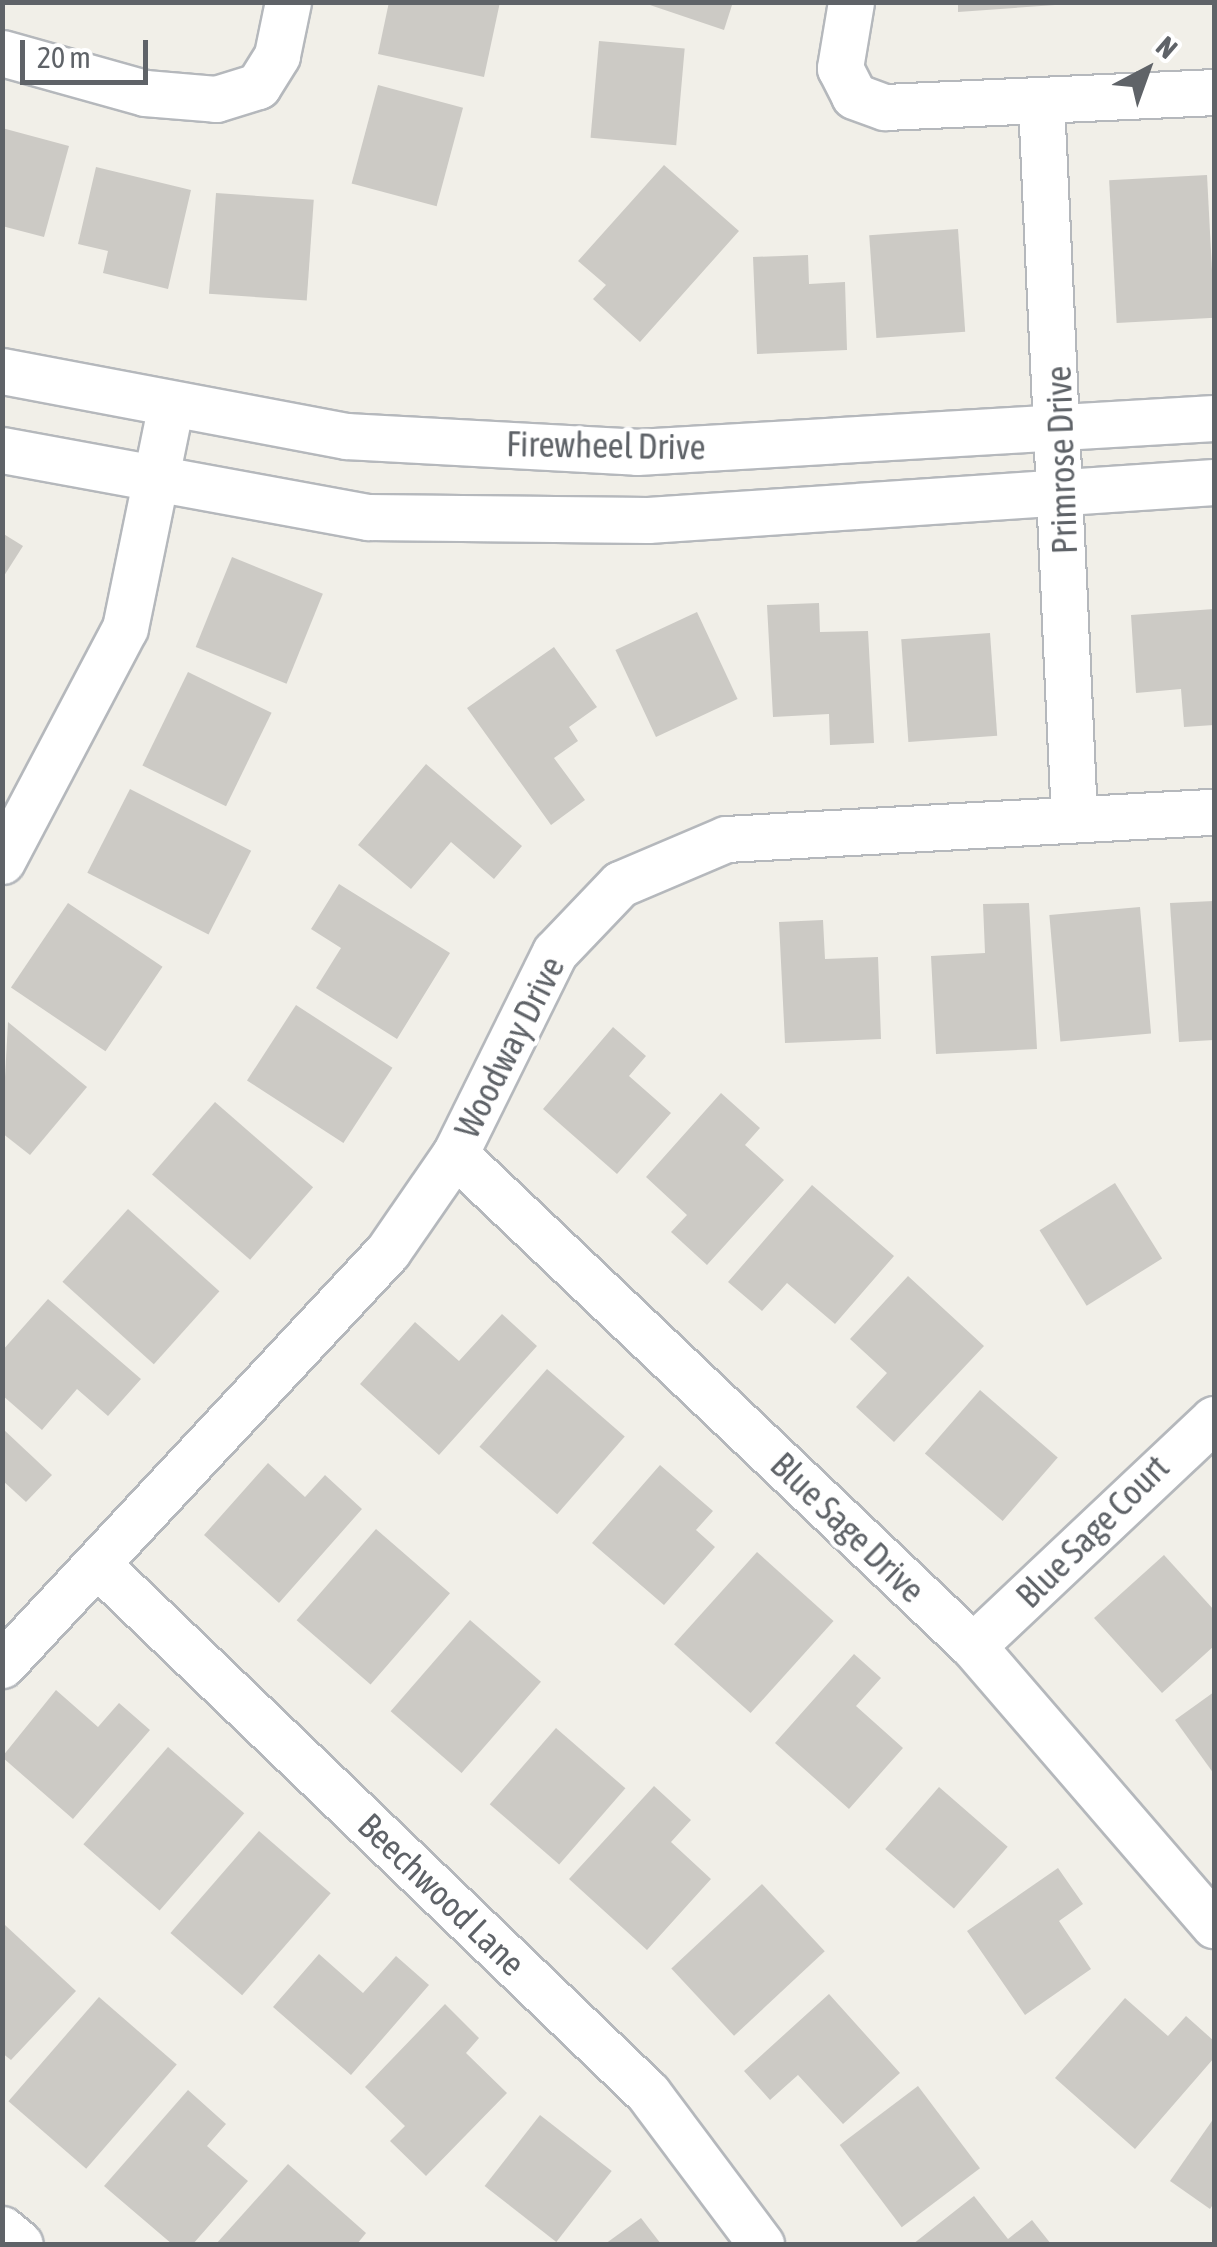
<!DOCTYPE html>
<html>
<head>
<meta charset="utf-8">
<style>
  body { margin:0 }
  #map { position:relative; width:1217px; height:2247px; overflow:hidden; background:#f1efe8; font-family:"Asap Condensed",sans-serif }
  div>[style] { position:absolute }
  .building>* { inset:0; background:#cccac5; transform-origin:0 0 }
  .roads { filter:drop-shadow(2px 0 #b5b8bc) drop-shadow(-2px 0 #b5b8bc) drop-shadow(0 2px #b5b8bc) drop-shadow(0 -2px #b5b8bc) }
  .minor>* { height:45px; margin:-22.5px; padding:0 22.5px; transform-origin:22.5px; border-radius:22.5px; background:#fff }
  span { translate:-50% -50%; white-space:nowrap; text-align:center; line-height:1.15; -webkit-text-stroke:9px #fff; paint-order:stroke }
  .street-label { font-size:35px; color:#5f6368 }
  .frame { position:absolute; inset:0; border:5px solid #5f6368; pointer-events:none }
  .north { position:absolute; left:1097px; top:20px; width:100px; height:100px; -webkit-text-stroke:8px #fff; paint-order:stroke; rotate:41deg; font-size:28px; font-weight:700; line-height:40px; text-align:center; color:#5f6368 }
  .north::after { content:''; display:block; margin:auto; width:35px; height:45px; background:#5f6368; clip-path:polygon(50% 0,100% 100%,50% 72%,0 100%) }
  .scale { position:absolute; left:20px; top:40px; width:128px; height:45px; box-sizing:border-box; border:5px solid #5f6368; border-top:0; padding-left:12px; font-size:30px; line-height:35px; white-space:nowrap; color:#5f6368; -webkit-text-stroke:8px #fff; paint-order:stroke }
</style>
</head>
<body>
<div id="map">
  <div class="building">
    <i style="clip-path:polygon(389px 2px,500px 2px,484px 77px,378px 54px)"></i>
    <i style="clip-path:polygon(641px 2px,733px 2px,724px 30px)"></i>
    <i style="clip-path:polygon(958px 2px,1055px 2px,1055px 5px,958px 12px)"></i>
    <i style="left:599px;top:41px;width:86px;height:97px;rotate:5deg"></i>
    <i style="left:378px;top:85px;width:88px;height:102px;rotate:15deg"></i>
    <i style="clip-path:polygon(2px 128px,69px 146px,44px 237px,2px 226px)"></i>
    <i style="clip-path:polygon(664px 165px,739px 231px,640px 342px,593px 299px,606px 285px,578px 261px)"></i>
    <i style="clip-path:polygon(96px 167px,191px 190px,168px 289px,103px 273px,108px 251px,78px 244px)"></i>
    <i style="left:1207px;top:175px;width:143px;height:98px;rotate:87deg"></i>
    <i style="left:216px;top:193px;width:98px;height:101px;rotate:4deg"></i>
    <i style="left:958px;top:229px;width:103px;height:89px;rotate:86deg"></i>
    <i style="clip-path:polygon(808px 255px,809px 284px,845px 282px,847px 350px,757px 354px,753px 257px)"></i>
    <i style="clip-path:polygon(2px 533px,23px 546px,2px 579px)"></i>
    <i style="left:232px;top:557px;width:98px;height:97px;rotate:22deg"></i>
    <i style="clip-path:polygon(819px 603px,820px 632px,868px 631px,874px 743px,830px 745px,829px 714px,773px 717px,767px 605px)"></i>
    <i style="clip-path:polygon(1214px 609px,1214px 725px,1184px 727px,1181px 689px,1136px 693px,1131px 615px)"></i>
    <i style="left:697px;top:612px;width:96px;height:90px;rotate:65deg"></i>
    <i style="left:990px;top:633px;width:103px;height:89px;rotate:86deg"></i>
    <i style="clip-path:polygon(554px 647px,597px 707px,569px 727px,578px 741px,554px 758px,585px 800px,551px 825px,467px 708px)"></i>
    <i style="left:188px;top:672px;width:93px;height:104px;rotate:26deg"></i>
    <i style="clip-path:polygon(426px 764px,522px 846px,494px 879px,451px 842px,411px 889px,358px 845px)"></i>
    <i style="left:130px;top:789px;width:136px;height:94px;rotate:27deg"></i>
    <i style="clip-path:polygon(339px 884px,450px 953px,397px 1039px,316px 988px,341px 948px,311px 929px)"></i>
    <i style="clip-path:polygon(1214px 901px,1214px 1040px,1179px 1042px,1170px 903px)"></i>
    <i style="left:68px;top:903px;width:114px;height:102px;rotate:34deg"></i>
    <i style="clip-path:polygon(1029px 903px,1037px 1049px,936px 1054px,931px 956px,985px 953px,983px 904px)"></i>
    <i style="left:1140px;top:907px;width:127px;height:91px;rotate:85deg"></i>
    <i style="clip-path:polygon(823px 920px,825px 959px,878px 957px,881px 1039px,785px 1043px,779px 922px)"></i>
    <i style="left:296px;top:1005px;width:115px;height:90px;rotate:33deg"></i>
    <i style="clip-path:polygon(8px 1022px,87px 1087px,30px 1155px,2px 1133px)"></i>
    <i style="clip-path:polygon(613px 1027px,646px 1056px,629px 1076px,671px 1113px,617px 1174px,543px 1109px)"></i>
    <i style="clip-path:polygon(721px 1093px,760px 1128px,745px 1145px,784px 1180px,707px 1265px,671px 1232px,687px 1215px,646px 1177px)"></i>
    <i style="left:215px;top:1102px;width:130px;height:96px;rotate:41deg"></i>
    <i style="left:1115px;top:1183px;width:89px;height:89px;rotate:58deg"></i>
    <i style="clip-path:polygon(812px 1185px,894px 1256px,835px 1324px,787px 1283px,762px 1311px,728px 1282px)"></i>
    <i style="left:128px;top:1209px;width:123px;height:98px;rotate:42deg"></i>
    <i style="clip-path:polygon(908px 1276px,984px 1346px,894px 1442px,856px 1407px,887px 1373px,850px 1339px)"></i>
    <i style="clip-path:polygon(48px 1299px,141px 1379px,108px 1416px,77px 1389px,42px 1430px,2px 1395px,2px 1351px)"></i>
    <i style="clip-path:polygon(502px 1314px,537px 1346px,439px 1455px,360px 1384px,415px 1322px,459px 1361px)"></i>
    <i style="left:547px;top:1369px;width:103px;height:103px;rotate:41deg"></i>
    <i style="left:980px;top:1390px;width:103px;height:84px;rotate:41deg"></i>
    <i style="clip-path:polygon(2px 1428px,52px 1475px,26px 1502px,2px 1480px)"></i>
    <i style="clip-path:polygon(268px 1463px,305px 1497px,325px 1475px,362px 1509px,279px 1603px,204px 1535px)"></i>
    <i style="clip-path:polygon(660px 1465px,713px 1511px,696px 1530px,715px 1547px,664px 1605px,592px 1543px)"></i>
    <i style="left:376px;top:1529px;width:98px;height:121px;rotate:41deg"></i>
    <i style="left:757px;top:1552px;width:103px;height:124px;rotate:42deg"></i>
    <i style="clip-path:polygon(1164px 1555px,1214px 1610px,1214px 1646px,1162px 1693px,1094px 1618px)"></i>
    <i style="left:470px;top:1620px;width:94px;height:121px;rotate:41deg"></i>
    <i style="clip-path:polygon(854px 1654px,881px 1678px,856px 1706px,903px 1748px,849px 1809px,775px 1743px)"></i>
    <i style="clip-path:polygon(56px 1690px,98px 1727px,119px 1703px,150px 1730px,73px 1819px,2px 1757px)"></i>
    <i style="clip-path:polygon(1214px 1692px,1214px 1774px,1175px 1720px)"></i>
    <i style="left:556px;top:1728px;width:92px;height:101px;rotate:41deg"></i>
    <i style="left:168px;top:1747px;width:101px;height:129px;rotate:41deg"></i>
    <i style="clip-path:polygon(654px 1786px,691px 1820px,671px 1842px,711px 1879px,647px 1950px,569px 1879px)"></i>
    <i style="left:939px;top:1787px;width:91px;height:82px;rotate:41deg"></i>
    <i style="left:259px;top:1831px;width:95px;height:135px;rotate:41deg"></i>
    <i style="clip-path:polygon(1058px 1868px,1083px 1904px,1059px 1921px,1091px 1969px,1025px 2015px,967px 1931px)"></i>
    <i style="left:762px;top:1884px;width:92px;height:124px;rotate:47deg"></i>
    <i style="clip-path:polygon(5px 1925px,76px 1991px,11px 2060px,2px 2053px)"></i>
    <i style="clip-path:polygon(319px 1954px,363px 1993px,396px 1956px,429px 1985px,351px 2075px,273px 2007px)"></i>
    <i style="clip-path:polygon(829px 1994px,900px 2073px,843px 2124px,798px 2075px,770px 2100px,744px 2071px)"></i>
    <i style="left:99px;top:1997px;width:103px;height:138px;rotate:41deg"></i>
    <i style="clip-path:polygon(1125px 1998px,1168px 2036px,1186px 2016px,1214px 2041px,1214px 2058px,1135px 2149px,1055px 2078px)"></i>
    <i style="clip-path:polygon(445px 2004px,479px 2038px,466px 2053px,507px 2093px,426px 2176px,390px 2141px,405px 2126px,365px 2087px)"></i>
    <i style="left:918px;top:2086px;width:103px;height:98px;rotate:53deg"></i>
    <i style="clip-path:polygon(188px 2090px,226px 2124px,207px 2146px,248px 2181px,193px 2244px,172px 2244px,104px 2186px)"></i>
    <i style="left:540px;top:2115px;width:91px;height:90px;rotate:38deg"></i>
    <i style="clip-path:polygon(1214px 2118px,1214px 2203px,1210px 2209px,1170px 2181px)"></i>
    <i style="clip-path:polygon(288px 2164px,366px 2233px,357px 2244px,216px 2244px)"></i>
    <i style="clip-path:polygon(974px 2196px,1008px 2239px,1032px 2220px,1051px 2244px,913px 2244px)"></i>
    <i style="clip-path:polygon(641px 2218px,661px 2244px,605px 2244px)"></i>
  </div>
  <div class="roads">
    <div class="minor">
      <i style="left:851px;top:2px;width:67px;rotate:99.5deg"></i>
      <i style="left:840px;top:68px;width:31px;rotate:63deg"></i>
      <i style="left:854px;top:96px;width:33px;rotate:20deg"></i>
      <i style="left:885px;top:107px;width:329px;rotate:-2.6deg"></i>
      <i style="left:2px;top:53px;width:148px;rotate:15.6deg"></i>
      <i style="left:145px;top:93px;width:71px;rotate:4.8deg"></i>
      <i style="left:216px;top:99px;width:44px;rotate:-17.2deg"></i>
      <i style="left:258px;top:86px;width:36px;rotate:-58deg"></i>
      <i style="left:277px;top:55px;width:54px;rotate:-78.3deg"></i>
      <i style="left:1041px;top:102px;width:717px;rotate:87.36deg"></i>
      <i style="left:2px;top:371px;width:350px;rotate:10.7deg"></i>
      <i style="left:346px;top:436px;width:291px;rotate:3.1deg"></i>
      <i style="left:637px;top:452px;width:578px;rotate:-3.37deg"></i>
      <i style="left:2px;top:450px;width:372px;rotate:10.4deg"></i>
      <i style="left:368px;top:517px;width:280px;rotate:0.6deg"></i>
      <i style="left:648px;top:520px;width:567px;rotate:-3.84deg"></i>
      <i style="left:2px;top:861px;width:263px;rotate:-62.2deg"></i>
      <i style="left:125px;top:628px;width:224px;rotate:-78.4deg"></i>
      <i style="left:455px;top:1154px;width:714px;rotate:43.53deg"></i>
      <i style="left:973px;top:1646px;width:369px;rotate:49.2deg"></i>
      <i style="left:98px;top:1565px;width:762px;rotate:43.83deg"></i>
      <i style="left:648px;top:2093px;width:189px;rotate:53.2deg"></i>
      <i style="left:973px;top:1646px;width:331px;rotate:-43.3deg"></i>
      <i style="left:2px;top:1665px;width:566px;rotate:-47deg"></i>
      <i style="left:388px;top:1251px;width:118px;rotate:-55.4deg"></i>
      <i style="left:455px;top:1154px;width:225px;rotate:-63.7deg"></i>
      <i style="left:555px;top:952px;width:94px;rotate:-46.3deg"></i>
      <i style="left:620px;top:884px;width:115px;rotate:-23deg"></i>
      <i style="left:726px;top:839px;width:489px;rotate:-3.2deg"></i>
      <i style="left:2px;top:2229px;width:23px;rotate:40deg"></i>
    </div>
  </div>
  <div class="street-label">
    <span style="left:606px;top:445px;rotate:1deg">Firewheel Drive</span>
    <span style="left:1061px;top:460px;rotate:-92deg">Primrose Drive</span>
    <span style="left:509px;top:1047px;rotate:-63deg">Woodway Drive</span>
    <span style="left:848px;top:1527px;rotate:44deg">Blue Sage Drive</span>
    <span style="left:1092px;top:1531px;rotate:-45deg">Blue Sage Court</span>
    <span style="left:442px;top:1894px;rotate:44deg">Beechwood Lane</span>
  </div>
  <div class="frame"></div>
  <div class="north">N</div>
  <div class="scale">20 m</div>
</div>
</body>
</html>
